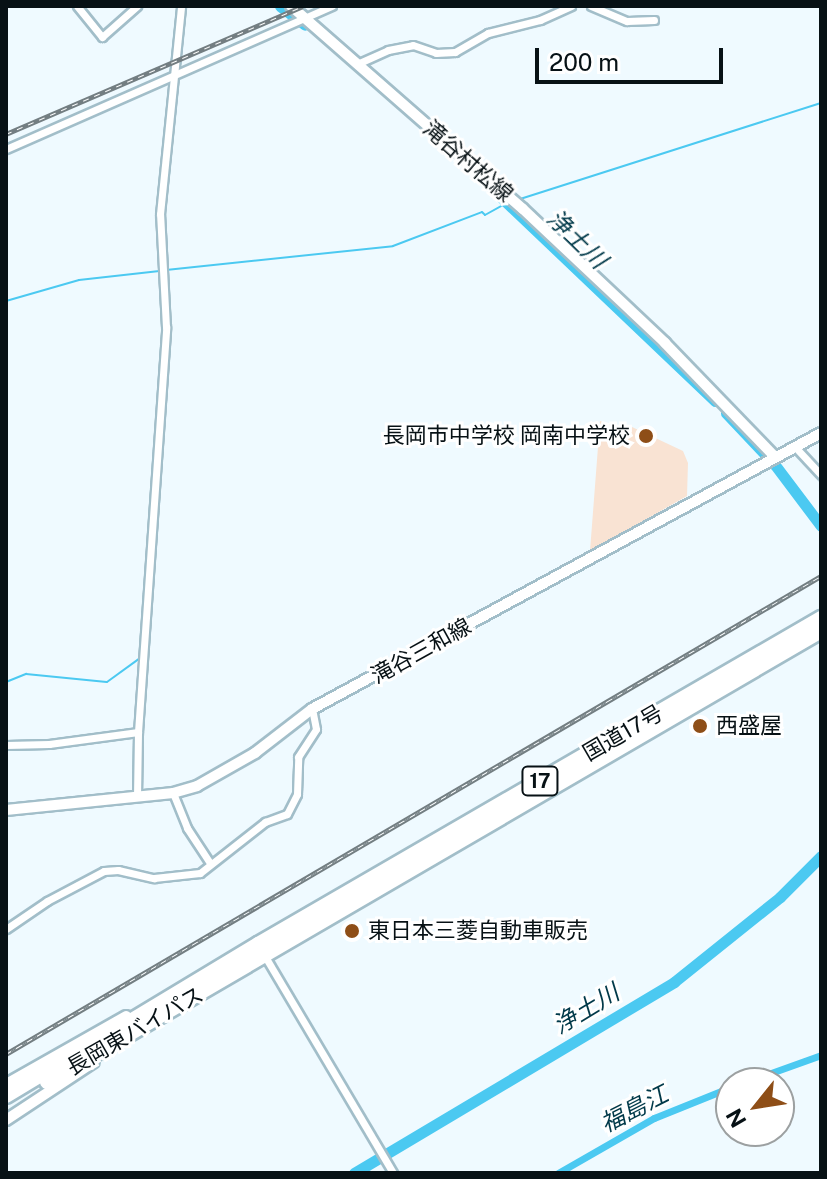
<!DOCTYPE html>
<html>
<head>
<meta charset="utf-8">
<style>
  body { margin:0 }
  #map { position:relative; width:827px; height:1179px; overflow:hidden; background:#effaff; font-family:"Public Sans","Noto Sans JP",sans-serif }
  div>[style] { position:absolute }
  .green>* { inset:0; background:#f9e3d3 }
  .stream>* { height:2px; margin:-1px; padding:0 1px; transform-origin:1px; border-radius:1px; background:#4bc9f1 }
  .canal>* { height:7px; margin:-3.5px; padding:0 3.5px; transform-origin:3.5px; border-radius:3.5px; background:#4bc9f1 }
  .river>* { height:11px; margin:-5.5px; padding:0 5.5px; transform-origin:5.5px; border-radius:5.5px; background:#4bc9f1 }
  .roads { filter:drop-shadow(2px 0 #a2bec9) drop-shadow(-2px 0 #a2bec9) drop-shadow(0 2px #a2bec9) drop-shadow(0 -2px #a2bec9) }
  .street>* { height:7px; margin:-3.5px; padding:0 3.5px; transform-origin:3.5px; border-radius:3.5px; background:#fff }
  .secondary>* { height:10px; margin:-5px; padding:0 5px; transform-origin:5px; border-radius:5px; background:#fff }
  .highway>* { height:14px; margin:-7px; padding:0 7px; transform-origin:7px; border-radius:7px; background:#fff }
  .rail>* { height:5px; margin-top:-2.5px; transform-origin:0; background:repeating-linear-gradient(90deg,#fff 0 6px,#737e82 0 12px); box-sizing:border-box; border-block:2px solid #737e82 }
  .dots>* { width:22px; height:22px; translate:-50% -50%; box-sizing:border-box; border:4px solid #fff; border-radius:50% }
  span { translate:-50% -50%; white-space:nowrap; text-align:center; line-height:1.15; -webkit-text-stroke:6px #fff; paint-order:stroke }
  .shield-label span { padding:2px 6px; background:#fff; border:2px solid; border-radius:6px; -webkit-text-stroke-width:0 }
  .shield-label { font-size:20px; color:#071115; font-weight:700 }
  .street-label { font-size:22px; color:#071115 }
  .poi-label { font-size:22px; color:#071115 }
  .right { translate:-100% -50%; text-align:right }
  .left { translate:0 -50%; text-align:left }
  .water-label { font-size:24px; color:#003949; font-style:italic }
  .frame { position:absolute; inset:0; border:8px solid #071115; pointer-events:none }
  .north { position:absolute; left:715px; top:1067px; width:80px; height:80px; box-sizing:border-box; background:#fff; border:2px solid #9ca0a1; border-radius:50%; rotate:240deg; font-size:22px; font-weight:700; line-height:32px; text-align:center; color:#071115 }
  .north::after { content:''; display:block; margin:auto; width:28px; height:36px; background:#8e4e17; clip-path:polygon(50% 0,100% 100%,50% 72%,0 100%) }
  .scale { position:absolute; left:535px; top:48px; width:188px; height:36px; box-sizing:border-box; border:4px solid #071115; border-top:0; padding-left:10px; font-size:24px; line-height:28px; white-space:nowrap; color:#071115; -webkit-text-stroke:6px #fff; paint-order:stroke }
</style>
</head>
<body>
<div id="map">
  <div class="green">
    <i style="clip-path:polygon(600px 421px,629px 430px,632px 427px,683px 451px,688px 463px,687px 496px,590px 551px)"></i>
  </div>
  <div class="stream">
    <i style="left:517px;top:200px;width:319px;rotate:-17.7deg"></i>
    <i style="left:166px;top:270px;width:228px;rotate:-6deg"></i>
    <i style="left:393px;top:246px;width:95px;rotate:-20.9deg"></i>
    <i style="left:482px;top:212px;width:4px;rotate:45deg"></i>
    <i style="left:485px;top:215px;width:25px;rotate:-29deg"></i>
    <i style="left:6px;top:301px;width:76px;rotate:-16deg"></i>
    <i style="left:79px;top:280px;width:81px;rotate:-6.3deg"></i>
    <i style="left:6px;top:682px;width:22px;rotate:-22deg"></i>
    <i style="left:26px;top:674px;width:81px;rotate:5.6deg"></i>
    <i style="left:107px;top:682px;width:39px;rotate:-36deg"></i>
  </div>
  <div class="canal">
    <i style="left:743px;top:1083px;width:83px;rotate:-19.7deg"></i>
    <i style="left:558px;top:1173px;width:111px;rotate:-29.8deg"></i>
    <i style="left:654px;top:1118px;width:83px;rotate:-21.9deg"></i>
  </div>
  <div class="river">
    <i style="left:280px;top:6px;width:31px;rotate:37deg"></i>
    <i style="left:484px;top:181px;width:319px;rotate:43.6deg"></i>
    <i style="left:726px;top:413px;width:71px;rotate:46.7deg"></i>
    <i style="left:775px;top:465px;width:76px;rotate:53deg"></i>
    <i style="left:354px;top:1173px;width:373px;rotate:-30.8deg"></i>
    <i style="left:674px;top:982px;width:136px;rotate:-38.7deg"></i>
    <i style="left:780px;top:897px;width:58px;rotate:-45deg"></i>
  </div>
  <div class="roads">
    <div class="street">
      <i style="left:77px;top:6px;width:40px;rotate:51deg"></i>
      <i style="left:102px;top:37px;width:47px;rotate:-41.5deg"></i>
      <i style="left:591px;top:6px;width:39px;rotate:23deg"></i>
      <i style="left:627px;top:21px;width:27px;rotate:-2deg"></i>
      <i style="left:357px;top:64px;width:34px;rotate:-24deg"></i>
      <i style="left:388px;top:50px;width:25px;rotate:-11deg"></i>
      <i style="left:413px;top:45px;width:24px;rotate:19deg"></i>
      <i style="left:436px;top:53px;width:19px;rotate:-3deg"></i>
      <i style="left:455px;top:52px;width:38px;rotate:-30deg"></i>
      <i style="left:488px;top:33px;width:54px;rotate:-14deg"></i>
      <i style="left:540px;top:20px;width:34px;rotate:-24deg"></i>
      <i style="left:6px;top:149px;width:356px;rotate:-23.7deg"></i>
      <i style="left:796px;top:448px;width:37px;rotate:47deg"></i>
      <i style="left:6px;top:745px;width:43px;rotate:-1.3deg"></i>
      <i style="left:49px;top:744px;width:90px;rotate:-7.7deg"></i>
      <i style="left:173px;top:793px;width:38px;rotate:68deg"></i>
      <i style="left:187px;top:828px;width:42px;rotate:56.7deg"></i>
      <i style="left:137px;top:797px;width:65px;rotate:-89.1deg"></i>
      <i style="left:138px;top:732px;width:406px;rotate:-86deg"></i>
      <i style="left:166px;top:327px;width:113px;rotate:-93deg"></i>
      <i style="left:160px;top:214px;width:209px;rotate:-84.2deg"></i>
      <i style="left:6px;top:929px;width:50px;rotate:-34.3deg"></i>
      <i style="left:47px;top:901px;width:64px;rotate:-27.8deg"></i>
      <i style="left:104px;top:871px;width:14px;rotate:-4deg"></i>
      <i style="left:118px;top:870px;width:37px;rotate:13deg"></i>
      <i style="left:154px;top:878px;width:46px;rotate:-6.2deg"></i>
      <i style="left:200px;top:873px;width:83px;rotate:-38.1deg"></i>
      <i style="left:265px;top:822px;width:23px;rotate:-20deg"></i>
      <i style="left:287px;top:814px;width:22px;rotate:-63deg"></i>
      <i style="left:297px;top:794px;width:37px;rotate:-88deg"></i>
      <i style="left:298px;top:757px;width:33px;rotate:-57deg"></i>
      <i style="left:316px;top:729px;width:20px;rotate:-101deg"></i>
      <i style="left:263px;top:953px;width:256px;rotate:59.4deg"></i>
    </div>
    <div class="secondary">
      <i style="left:291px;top:6px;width:308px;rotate:41.2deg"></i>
      <i style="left:523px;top:209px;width:195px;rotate:43.3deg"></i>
      <i style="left:665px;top:343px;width:158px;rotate:46deg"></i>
      <i style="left:6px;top:810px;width:168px;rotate:-5.8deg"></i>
      <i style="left:173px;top:793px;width:25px;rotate:-16deg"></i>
      <i style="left:197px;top:786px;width:67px;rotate:-29.6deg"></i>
      <i style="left:255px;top:753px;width:72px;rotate:-37.7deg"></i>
      <i style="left:312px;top:709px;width:579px;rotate:-28.47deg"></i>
      <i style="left:6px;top:1084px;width:138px;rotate:-29.5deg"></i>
      <i style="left:6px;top:1120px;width:105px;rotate:-33.4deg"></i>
    </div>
    <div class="highway">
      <i style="left:47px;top:1082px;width:896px;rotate:-30.23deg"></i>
      <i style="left:6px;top:1096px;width:294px;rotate:-31.1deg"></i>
      <i style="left:258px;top:944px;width:651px;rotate:-30.07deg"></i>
    </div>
  </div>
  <div class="rail">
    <i style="left:6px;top:134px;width:323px;rotate:-23.3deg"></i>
    <i style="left:6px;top:1054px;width:945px;rotate:-30.39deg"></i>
  </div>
  <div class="dots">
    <i style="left:646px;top:436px;background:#8e4e17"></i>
    <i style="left:700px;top:726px;background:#8e4e17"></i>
    <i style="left:352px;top:931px;background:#8e4e17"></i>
  </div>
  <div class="shield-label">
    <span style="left:540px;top:781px">17</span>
  </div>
  <div class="street-label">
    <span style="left:468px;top:161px;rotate:41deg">滝谷村松線</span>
    <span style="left:421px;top:651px;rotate:-29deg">滝谷三和線</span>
    <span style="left:623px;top:733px;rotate:-30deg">国道17号</span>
    <span style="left:135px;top:1031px;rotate:-30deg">長岡東バイパス</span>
  </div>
  <div class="poi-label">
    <span class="right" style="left:630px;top:436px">長岡市中学校 岡南中学校</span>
    <span class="left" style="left:716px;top:726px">西盛屋</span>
    <span class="left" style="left:368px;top:931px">東日本三菱自動車販売</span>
  </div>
  <div class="water-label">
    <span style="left:577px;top:239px;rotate:44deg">浄土川</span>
    <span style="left:586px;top:1009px;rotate:-31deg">浄土川</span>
    <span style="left:634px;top:1109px;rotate:-27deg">福島江</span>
  </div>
  <div class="frame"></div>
  <div class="north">N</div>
  <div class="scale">200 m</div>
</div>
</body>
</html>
